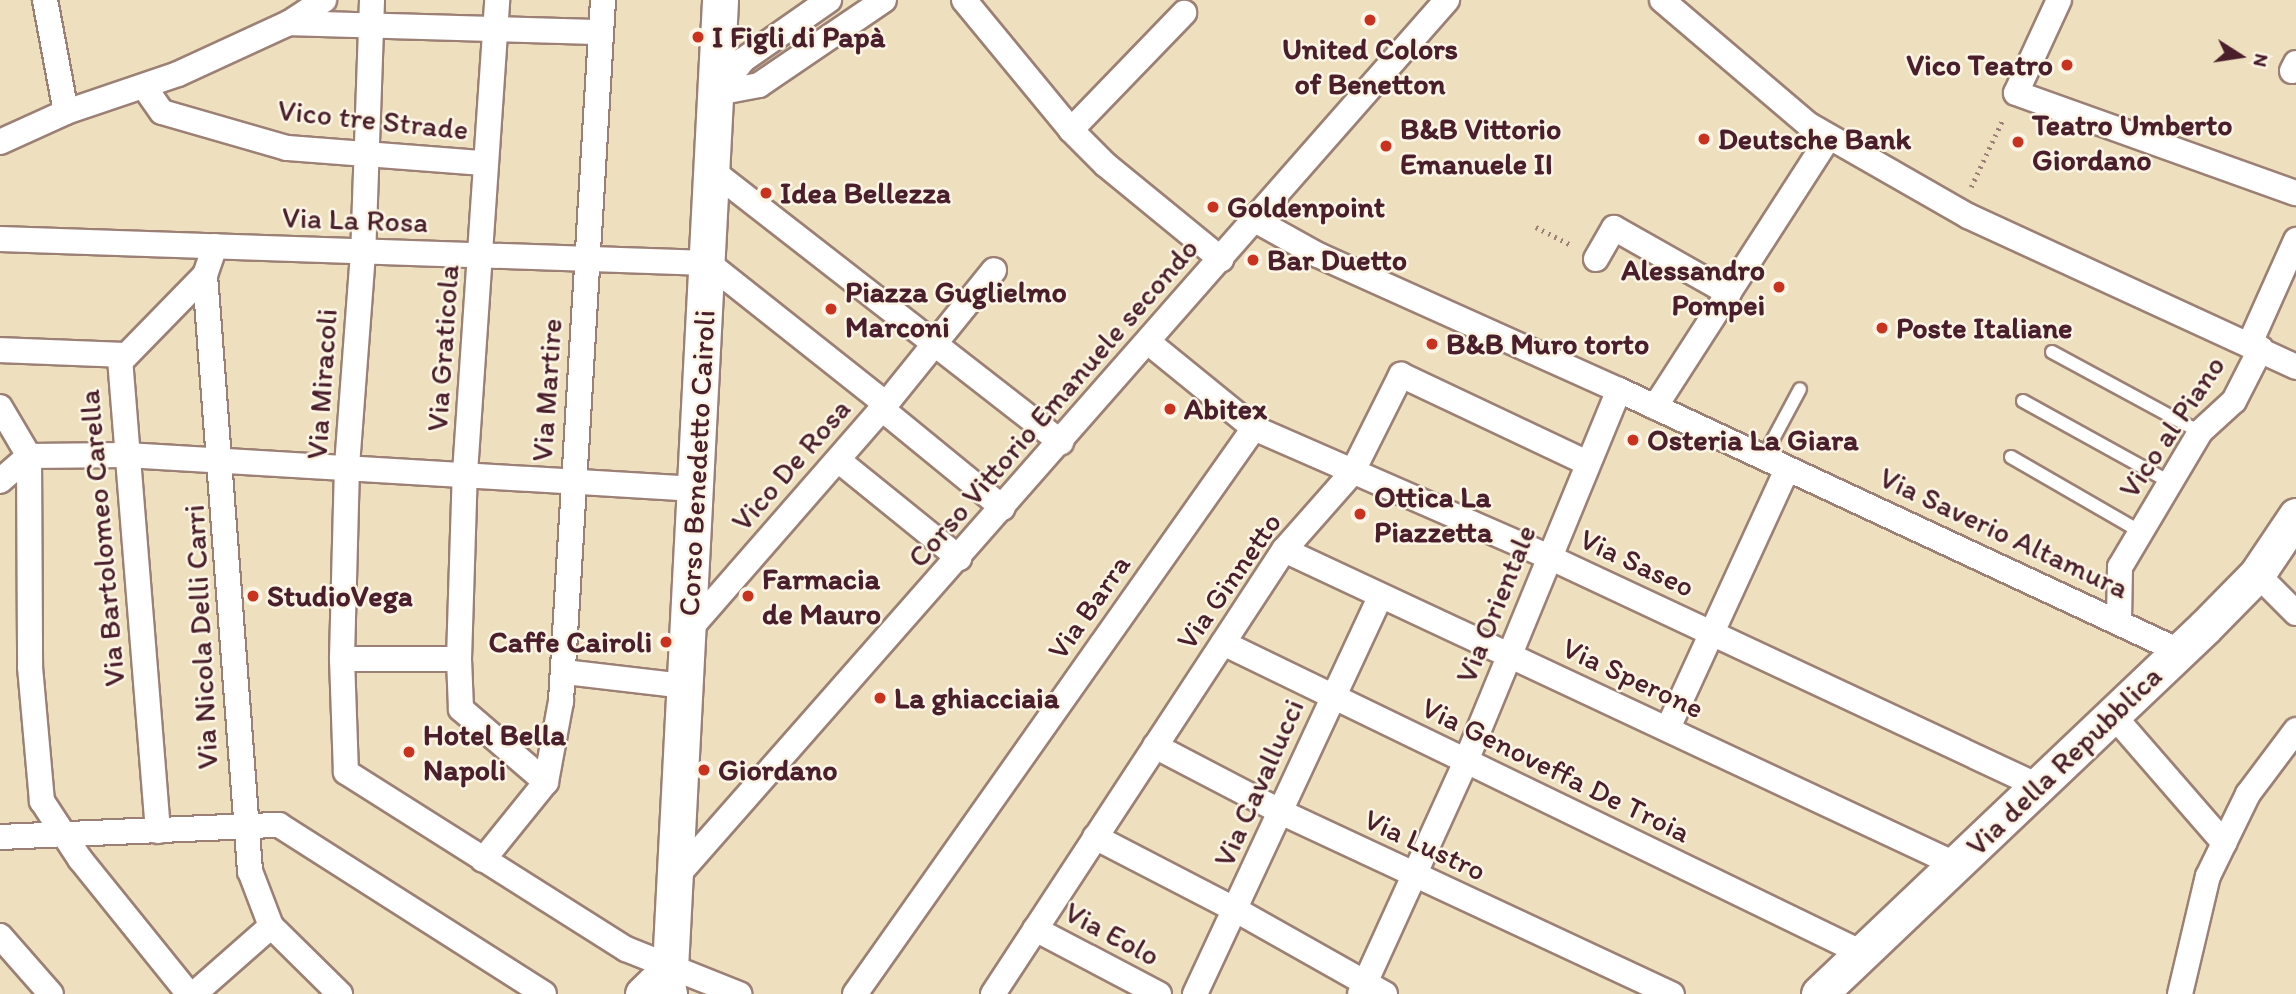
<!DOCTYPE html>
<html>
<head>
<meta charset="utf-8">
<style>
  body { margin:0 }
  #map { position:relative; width:2296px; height:994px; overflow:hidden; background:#eee0bf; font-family:Itim,sans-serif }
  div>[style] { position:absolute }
  .path>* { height:4.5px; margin-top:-2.25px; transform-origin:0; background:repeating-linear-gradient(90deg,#9c8075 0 2px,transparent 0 7px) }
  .roads { filter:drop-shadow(2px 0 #9c8075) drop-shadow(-2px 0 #9c8075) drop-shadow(0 2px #9c8075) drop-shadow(0 -2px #9c8075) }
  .lane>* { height:12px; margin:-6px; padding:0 6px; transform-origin:6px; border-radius:6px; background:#fff }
  .street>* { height:24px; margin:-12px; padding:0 12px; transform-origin:12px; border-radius:12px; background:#fff }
  .secondary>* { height:35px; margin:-17.5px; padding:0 17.5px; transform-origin:17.5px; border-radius:17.5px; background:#fff }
  .dots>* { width:19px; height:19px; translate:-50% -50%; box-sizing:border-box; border:4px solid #fcf5e5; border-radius:50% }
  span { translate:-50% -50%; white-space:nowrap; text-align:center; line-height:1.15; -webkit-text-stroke:5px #fcf5e5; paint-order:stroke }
  .poi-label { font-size:30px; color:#4a1f2b; font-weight:700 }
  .left { translate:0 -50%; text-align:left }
  .right { translate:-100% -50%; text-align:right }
  .street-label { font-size:30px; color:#4a1f2b }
  .north { position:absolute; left:2205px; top:21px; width:70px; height:70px; -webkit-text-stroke:5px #fcf5e5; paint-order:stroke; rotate:102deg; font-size:19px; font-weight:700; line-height:28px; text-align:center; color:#4a1f2b }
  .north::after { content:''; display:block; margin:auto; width:24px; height:32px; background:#4a1f2b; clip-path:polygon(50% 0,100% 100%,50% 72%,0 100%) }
</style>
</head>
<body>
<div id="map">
  <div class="path">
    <i style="left:1971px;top:187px;width:75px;rotate:-64.8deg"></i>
    <i style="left:1536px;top:227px;width:39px;rotate:27deg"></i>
  </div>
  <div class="roads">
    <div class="lane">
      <i style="left:2052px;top:352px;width:168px;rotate:28.4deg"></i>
      <i style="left:2023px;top:401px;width:168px;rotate:28.9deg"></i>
      <i style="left:2011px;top:457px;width:150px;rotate:30deg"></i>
      <i style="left:1763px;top:458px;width:78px;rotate:-61.8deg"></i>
    </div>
    <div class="street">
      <i style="left:45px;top:0;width:114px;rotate:79.4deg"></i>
      <i style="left:372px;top:0;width:253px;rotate:92deg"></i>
      <i style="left:363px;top:253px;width:214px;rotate:94.3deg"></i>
      <i style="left:347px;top:466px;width:193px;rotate:91.5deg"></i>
      <i style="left:342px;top:659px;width:113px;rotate:88deg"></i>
      <i style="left:346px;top:772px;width:331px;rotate:32.3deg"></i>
      <i style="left:626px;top:949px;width:122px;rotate:21.7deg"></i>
      <i style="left:964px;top:0;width:168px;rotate:50.5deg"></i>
      <i style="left:1071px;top:130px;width:49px;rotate:45deg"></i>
      <i style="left:1106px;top:165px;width:149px;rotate:39.3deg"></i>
      <i style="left:1662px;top:0;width:193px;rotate:40.4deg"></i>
      <i style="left:1809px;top:125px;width:183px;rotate:29.8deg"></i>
      <i style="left:1968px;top:216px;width:361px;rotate:24.7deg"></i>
      <i style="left:2059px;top:0;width:102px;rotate:114.8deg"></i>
      <i style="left:2016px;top:93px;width:297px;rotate:19.7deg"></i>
      <i style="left:289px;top:23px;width:312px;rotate:1.7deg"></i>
      <i style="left:2292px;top:71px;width:9px;rotate:-63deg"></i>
      <i style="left:145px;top:88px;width:29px;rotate:55deg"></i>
      <i style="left:162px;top:112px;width:130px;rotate:16.1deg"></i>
      <i style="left:287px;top:148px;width:198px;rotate:4.4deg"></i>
      <i style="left:717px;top:93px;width:43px;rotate:-10.8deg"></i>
      <i style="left:759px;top:85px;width:151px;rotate:-34.2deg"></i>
      <i style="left:717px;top:93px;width:42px;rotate:-51.8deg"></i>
      <i style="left:743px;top:60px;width:105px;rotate:-34.9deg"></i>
      <i style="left:1071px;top:130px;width:163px;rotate:-46deg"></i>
      <i style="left:0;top:142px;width:72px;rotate:-24.4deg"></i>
      <i style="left:66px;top:112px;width:118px;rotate:-18.7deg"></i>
      <i style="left:178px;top:74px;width:122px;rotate:-24.7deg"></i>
      <i style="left:289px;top:23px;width:42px;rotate:-33.3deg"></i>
      <i style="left:710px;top:169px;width:445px;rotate:37.9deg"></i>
      <i style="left:1255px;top:220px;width:72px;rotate:29.1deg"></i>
      <i style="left:1318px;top:255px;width:330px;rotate:24.2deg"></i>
      <i style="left:1619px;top:390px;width:618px;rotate:24.99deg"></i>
      <i style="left:0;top:239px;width:708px;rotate:1.94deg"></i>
      <i style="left:708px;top:263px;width:227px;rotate:38.4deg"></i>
      <i style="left:886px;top:404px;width:172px;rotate:-51.1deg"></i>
      <i style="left:215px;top:246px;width:31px;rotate:109deg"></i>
      <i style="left:205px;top:275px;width:598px;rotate:85.68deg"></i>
      <i style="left:250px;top:871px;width:59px;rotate:69.1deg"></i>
      <i style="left:271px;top:926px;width:97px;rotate:44.6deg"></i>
      <i style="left:1596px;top:259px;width:36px;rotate:-60deg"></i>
      <i style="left:1614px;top:228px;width:132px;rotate:29.5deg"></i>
      <i style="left:1148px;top:342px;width:136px;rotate:39.1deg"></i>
      <i style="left:1254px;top:428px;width:322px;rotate:23.6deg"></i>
      <i style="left:1549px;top:557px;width:540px;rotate:25.09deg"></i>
      <i style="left:2250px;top:343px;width:113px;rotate:-65.9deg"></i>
      <i style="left:0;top:350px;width:126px;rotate:2.3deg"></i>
      <i style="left:0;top:407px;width:57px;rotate:59.4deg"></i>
      <i style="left:29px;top:456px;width:211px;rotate:89.7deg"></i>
      <i style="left:30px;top:667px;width:135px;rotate:84.9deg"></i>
      <i style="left:42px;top:801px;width:69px;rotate:56.8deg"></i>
      <i style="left:80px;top:859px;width:174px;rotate:51.1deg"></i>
      <i style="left:1655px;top:407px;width:321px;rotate:-57.2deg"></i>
      <i style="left:882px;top:409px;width:156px;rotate:39.3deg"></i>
      <i style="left:838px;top:460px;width:156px;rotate:39deg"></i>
      <i style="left:0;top:481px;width:38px;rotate:-41deg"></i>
      <i style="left:29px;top:456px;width:97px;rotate:-0.6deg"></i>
      <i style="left:126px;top:455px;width:571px;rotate:3.41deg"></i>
      <i style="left:1284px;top:550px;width:741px;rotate:25.08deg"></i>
      <i style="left:2257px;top:574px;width:55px;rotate:45deg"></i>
      <i style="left:2119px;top:620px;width:53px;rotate:-88.9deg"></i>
      <i style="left:2120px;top:567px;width:157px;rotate:-59.3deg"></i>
      <i style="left:2200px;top:432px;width:46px;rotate:-42.4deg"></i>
      <i style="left:2234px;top:401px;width:59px;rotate:-63deg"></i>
      <i style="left:688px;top:631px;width:301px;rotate:-48.9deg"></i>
      <i style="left:1223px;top:643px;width:710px;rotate:25.88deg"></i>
      <i style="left:342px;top:659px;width:117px"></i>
      <i style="left:459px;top:659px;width:50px;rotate:87.7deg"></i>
      <i style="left:461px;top:709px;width:112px;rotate:40.7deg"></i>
      <i style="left:459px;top:659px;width:186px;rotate:-88.2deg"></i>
      <i style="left:465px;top:473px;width:474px;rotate:-86.1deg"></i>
      <i style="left:565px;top:672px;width:120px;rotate:6.7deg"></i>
      <i style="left:2112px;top:714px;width:171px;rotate:49deg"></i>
      <i style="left:1668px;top:728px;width:285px;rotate:-65.3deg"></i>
      <i style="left:1155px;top:746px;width:144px;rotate:27.6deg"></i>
      <i style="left:1283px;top:813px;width:429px;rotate:25deg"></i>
      <i style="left:158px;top:831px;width:471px;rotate:-94.6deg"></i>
      <i style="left:120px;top:362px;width:122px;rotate:-45.7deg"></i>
      <i style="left:0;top:837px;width:279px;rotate:-2.5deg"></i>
      <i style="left:279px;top:825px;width:314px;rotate:32.5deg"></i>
      <i style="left:1095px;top:837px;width:159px;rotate:27.4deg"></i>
      <i style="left:1236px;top:910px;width:171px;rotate:29.4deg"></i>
      <i style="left:483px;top:860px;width:100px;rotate:-51.1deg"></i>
      <i style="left:546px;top:782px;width:82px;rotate:-79.5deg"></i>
      <i style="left:561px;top:701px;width:702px;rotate:-86.57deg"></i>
      <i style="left:676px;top:877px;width:1168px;rotate:-48.68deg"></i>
      <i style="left:1035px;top:929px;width:140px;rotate:27.7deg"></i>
      <i style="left:0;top:936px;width:77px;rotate:48.7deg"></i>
      <i style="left:670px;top:968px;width:26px;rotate:79deg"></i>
      <i style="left:194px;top:994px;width:103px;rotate:-41.4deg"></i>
      <i style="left:855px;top:994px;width:693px;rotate:-54.82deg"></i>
      <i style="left:993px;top:994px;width:531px;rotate:-56.76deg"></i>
      <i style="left:1284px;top:550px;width:103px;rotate:-48.6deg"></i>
      <i style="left:1352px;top:473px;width:110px;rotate:-63.4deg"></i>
      <i style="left:1401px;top:375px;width:206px;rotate:25.3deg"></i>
      <i style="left:1195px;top:994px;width:438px;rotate:-65deg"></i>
      <i style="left:1360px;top:994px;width:256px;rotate:-65.5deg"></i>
      <i style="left:1466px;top:761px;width:401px;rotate:-67.6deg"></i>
      <i style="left:2180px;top:994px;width:121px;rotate:-76.7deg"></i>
      <i style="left:2208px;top:876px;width:91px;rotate:-64deg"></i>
      <i style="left:2248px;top:794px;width:80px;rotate:-53.1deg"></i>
    </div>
    <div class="secondary">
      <i style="left:643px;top:994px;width:37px;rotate:-44deg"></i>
      <i style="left:670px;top:968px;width:969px;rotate:-87.04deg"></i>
      <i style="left:1819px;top:994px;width:533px;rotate:-43.55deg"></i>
      <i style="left:2205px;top:627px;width:74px;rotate:-45.5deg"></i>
      <i style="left:2257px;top:574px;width:70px;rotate:-56.1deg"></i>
    </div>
  </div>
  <div class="dots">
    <i style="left:1370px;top:20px;background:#c8321e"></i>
    <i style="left:698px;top:37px;background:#c8321e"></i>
    <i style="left:2067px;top:65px;background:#c8321e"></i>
    <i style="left:1704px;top:139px;background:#c8321e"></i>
    <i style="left:2018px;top:142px;background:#c8321e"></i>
    <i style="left:1386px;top:146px;background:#c8321e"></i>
    <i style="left:766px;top:193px;background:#c8321e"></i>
    <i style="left:1213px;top:207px;background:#c8321e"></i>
    <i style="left:1253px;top:260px;background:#c8321e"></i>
    <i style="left:1779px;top:287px;background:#c8321e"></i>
    <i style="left:831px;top:309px;background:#c8321e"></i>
    <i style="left:1882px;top:328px;background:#c8321e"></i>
    <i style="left:1432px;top:344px;background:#c8321e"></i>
    <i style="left:1170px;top:409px;background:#c8321e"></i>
    <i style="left:1633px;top:440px;background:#c8321e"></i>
    <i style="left:1360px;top:514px;background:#c8321e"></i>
    <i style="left:253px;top:596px;background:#c8321e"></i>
    <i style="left:748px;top:596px;background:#c8321e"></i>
    <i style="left:666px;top:642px;background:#c8321e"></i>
    <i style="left:880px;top:698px;background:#c8321e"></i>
    <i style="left:409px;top:752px;background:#c8321e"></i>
    <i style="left:704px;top:770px;background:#c8321e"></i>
  </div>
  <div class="poi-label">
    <span class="left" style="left:712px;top:37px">I Figli di Papà</span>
    <span style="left:1370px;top:66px">United Colors<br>of Benetton</span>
    <span class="right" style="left:2053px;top:65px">Vico Teatro</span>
    <span class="left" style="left:2032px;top:142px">Teatro Umberto<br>Giordano</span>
    <span class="left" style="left:1400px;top:146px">B&amp;B Vittorio<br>Emanuele II</span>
    <span class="left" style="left:1718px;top:139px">Deutsche Bank</span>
    <span class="left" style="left:780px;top:193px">Idea Bellezza</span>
    <span class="left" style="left:1227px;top:207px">Goldenpoint</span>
    <span class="left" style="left:1267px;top:260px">Bar Duetto</span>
    <span class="right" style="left:1765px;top:287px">Alessandro<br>Pompei</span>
    <span class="left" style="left:845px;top:309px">Piazza Guglielmo<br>Marconi</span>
    <span class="left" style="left:1896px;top:328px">Poste Italiane</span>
    <span class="left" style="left:1446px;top:344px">B&amp;B Muro torto</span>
    <span class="left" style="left:1184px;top:409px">Abitex</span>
    <span class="left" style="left:1647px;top:440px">Osteria La Giara</span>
    <span class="left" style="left:1374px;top:514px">Ottica La<br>Piazzetta</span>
    <span class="left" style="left:762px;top:596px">Farmacia<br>de Mauro</span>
    <span class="left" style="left:267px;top:596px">StudioVega</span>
    <span class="right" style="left:652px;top:642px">Caffe Cairoli</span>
    <span class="left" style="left:894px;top:698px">La ghiacciaia</span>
    <span class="left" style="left:423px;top:752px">Hotel Bella<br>Napoli</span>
    <span class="left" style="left:718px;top:770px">Giordano</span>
  </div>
  <div class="street-label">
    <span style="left:373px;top:120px;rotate:6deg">Vico tre Strade</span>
    <span style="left:355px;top:220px;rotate:2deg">Via La Rosa</span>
    <span style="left:443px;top:348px;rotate:-86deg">Via Graticola</span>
    <span style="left:322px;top:384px;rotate:-86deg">Via Miracoli</span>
    <span style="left:547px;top:390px;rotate:-86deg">Via Martire</span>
    <span style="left:1053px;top:403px;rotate:-49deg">Corso Vittorio Emanuele secondo</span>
    <span style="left:2172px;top:427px;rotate:-56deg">Vico al Piano</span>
    <span style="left:697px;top:463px;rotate:-87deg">Corso Benedetto Cairoli</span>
    <span style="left:791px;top:465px;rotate:-49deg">Vico De Rosa</span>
    <span style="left:2004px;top:533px;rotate:25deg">Via Saverio Altamura</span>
    <span style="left:102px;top:538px;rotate:-95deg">Via Bartolomeo Carella</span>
    <span style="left:1637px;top:563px;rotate:25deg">Via Saseo</span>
    <span style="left:1229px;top:581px;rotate:-55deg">Via Ginnetto</span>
    <span style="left:1496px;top:604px;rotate:-68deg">Via Orientale</span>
    <span style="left:1089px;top:607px;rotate:-55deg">Via Barra</span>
    <span style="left:201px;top:637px;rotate:-93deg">Via Nicola Delli Carri</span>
    <span style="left:1633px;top:678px;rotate:25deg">Via Sperone</span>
    <span style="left:2064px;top:761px;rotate:-44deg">Via della Repubblica</span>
    <span style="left:1556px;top:770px;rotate:26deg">Via Genoveffa De Troia</span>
    <span style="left:1259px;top:783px;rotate:-66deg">Via Cavallucci</span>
    <span style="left:1425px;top:845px;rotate:25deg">Via Lustro</span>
    <span style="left:1112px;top:934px;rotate:28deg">Via Eolo</span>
  </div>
  <div class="north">N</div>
</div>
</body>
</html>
